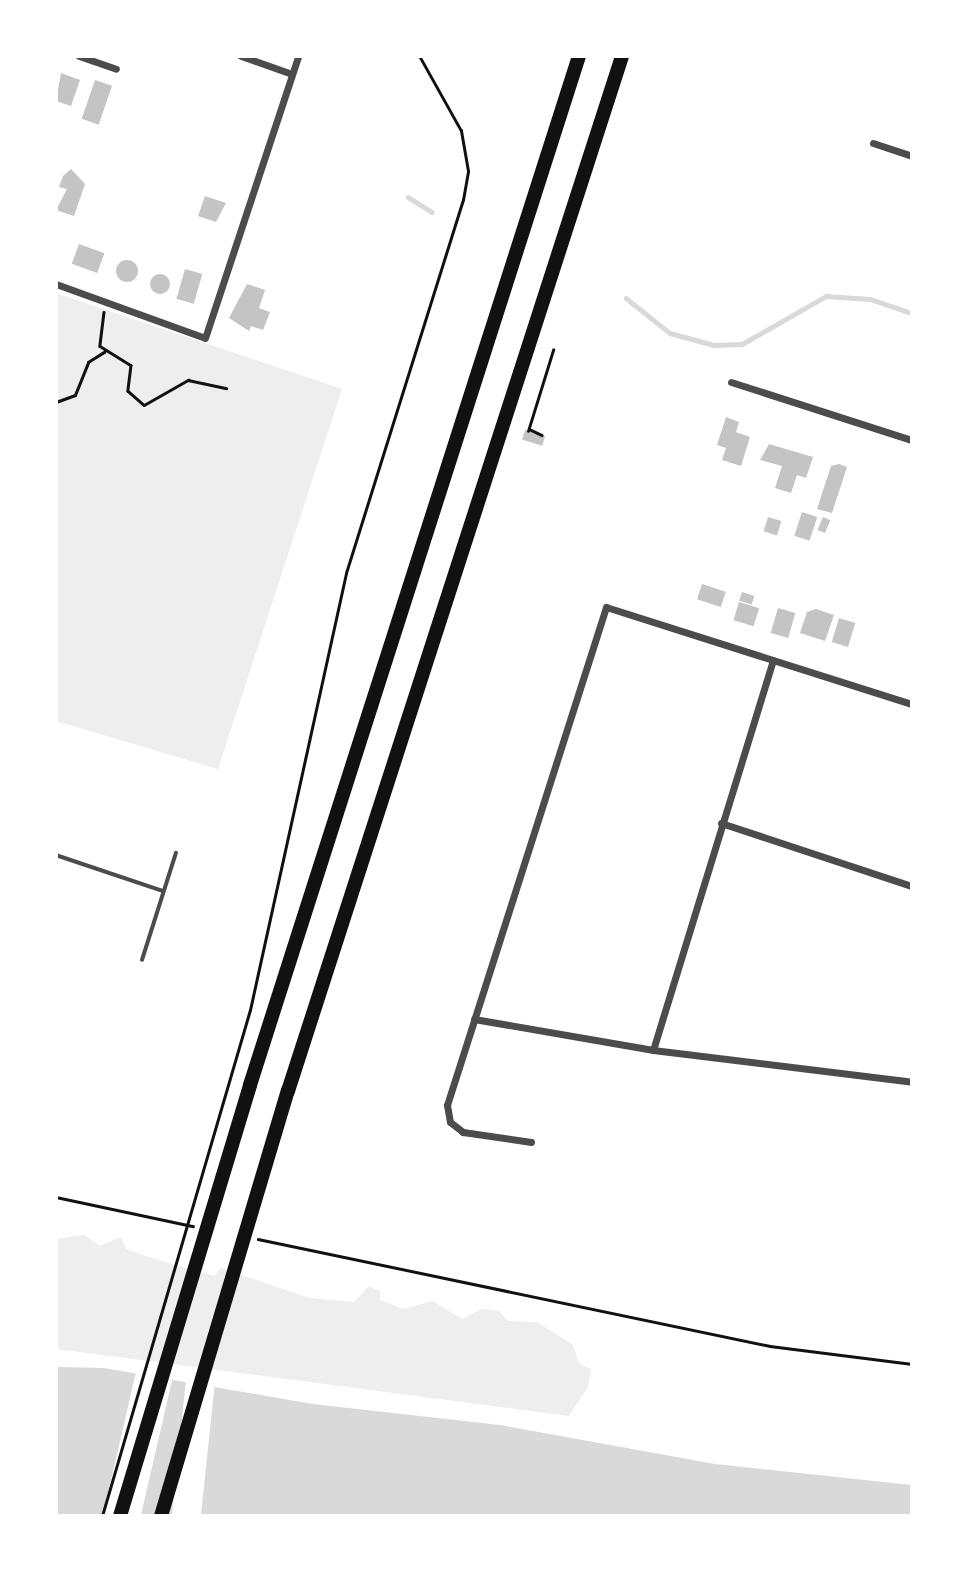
<!DOCTYPE html>
<html>
<head>
<meta charset="utf-8">
<style>
  body { margin:0 }
  #map { position:relative; width:968px; height:1572px; overflow:hidden; background:#fff; font-family:"Archivo Narrow",sans-serif }
  div>[style] { position:absolute }
  .green>* { inset:0; background:#eee }
  .water>* { inset:0; background:#d9d9d9 }
  .pier>* { inset:0; background:#fff; transform-origin:0 0 }
  .stream>* { height:4.5px; margin:-2.25px; padding:0 2.25px; transform-origin:2.25px; border-radius:2.25px; background:#d9d9d9 }
  .building>* { inset:0; background:#c4c4c4; transform-origin:0 0 }
  .round { border-radius:50% }
  .path>* { height:2.5px; margin:-1.25px; padding:0 1.25px; transform-origin:1.25px; border-radius:1.25px; background:#111 }
  .service>* { height:3.5px; margin:-1.75px; padding:0 1.75px; transform-origin:1.75px; border-radius:1.75px; background:#4c4c4c }
  .minor>* { height:7px; margin:-3.5px; padding:0 3.5px; transform-origin:3.5px; border-radius:3.5px; background:#4c4c4c }
  .motorway>* { height:14px; margin:-7px; padding:0 7px; transform-origin:7px; border-radius:7px; background:#111 }
  span { translate:-50% -50%; white-space:nowrap; text-align:center; line-height:1.15; -webkit-text-stroke:5px #fff; paint-order:stroke }
  .frame { position:absolute; inset:0; border:58px solid #fff; pointer-events:none }
</style>
</head>
<body>
<div id="map">
  <div class="green">
    <i style="clip-path:polygon(56px 293px,342px 389px,218px 769px,56px 721px)"></i>
    <i style="clip-path:polygon(84px 1235px,100px 1246px,121px 1237px,126px 1249px,145px 1256px,214px 1276px,221px 1268px,310px 1298px,354px 1302px,369px 1286px,380px 1291px,380px 1300px,403px 1309px,433px 1301px,462px 1319px,482px 1309px,499px 1311px,508px 1321px,537px 1322px,573px 1345px,579px 1363px,591px 1369px,588px 1387px,569px 1416px,56px 1349px,56px 1239px)"></i>
  </div>
  <div class="water">
    <i style="clip-path:polygon(56px 1367px,104px 1368px,313px 1404px,500px 1425px,715px 1464px,912px 1485px,912px 1516px,56px 1516px)"></i>
  </div>
  <div class="pier">
    <i style="left:136px;top:1372px;width:37px;height:149px;rotate:13deg"></i>
    <i style="left:186px;top:1380px;width:29px;height:142px;rotate:6deg"></i>
  </div>
  <div class="stream">
    <i style="left:408px;top:197px;width:28px;rotate:32deg"></i>
    <i style="left:626px;top:298px;width:56px;rotate:38.5deg"></i>
    <i style="left:670px;top:333px;width:46px;rotate:15.3deg"></i>
    <i style="left:714px;top:345px;width:28px;rotate:-2deg"></i>
    <i style="left:742px;top:344px;width:97px;rotate:-29.7deg"></i>
    <i style="left:826px;top:296px;width:44px;rotate:3.9deg"></i>
    <i style="left:870px;top:299px;width:44px;rotate:18.4deg"></i>
  </div>
  <div class="building">
    <i style="clip-path:polygon(61px 73px,80px 80px,71px 106px,56px 101px)"></i>
    <i style="left:95px;top:80px;width:18px;height:41px;rotate:19deg"></i>
    <i style="clip-path:polygon(71px 169px,85px 184px,74px 216px,56px 210px,67px 189px,59px 187px,63px 176px)"></i>
    <i style="clip-path:polygon(205px 196px,226px 203px,216px 222px,198px 216px)"></i>
    <i style="left:79px;top:244px;width:27px;height:21px;rotate:20deg"></i>
    <i class="round" style="left:116px;top:260px;width:22px;height:22px"></i>
    <i style="left:185px;top:269px;width:18px;height:31px;rotate:16deg"></i>
    <i class="round" style="left:150px;top:274px;width:20px;height:20px"></i>
    <i style="clip-path:polygon(247px 284px,265px 290px,259px 308px,270px 312px,263px 330px,251px 326px,249px 331px,229px 318px)"></i>
    <i style="clip-path:polygon(726px 417px,739px 422px,736px 432px,750px 437px,741px 466px,722px 460px,726px 448px,717px 445px)"></i>
    <i style="left:525px;top:430px;width:21px;height:10px;rotate:17deg"></i>
    <i style="clip-path:polygon(769px 444px,813px 457px,806px 478px,797px 475px,791px 493px,775px 488px,782px 466px,760px 460px)"></i>
    <i style="clip-path:polygon(839px 464px,847px 467px,832px 513px,817px 509px,831px 466px)"></i>
    <i style="left:802px;top:512px;width:16px;height:25px;rotate:18deg"></i>
    <i style="left:768px;top:517px;width:14px;height:15px;rotate:17deg"></i>
    <i style="left:823px;top:517px;width:8px;height:14px;rotate:23deg"></i>
    <i style="left:702px;top:584px;width:25px;height:16px;rotate:18deg"></i>
    <i style="left:742px;top:592px;width:13px;height:9px;rotate:18deg"></i>
    <i style="left:739px;top:602px;width:21px;height:19px;rotate:17deg"></i>
    <i style="left:778px;top:608px;width:18px;height:26px;rotate:16deg"></i>
    <i style="clip-path:polygon(816px 609px,834px 615px,825px 641px,800px 633px,807px 612px)"></i>
    <i style="left:839px;top:618px;width:17px;height:25px;rotate:17deg"></i>
  </div>
  <div class="path">
    <i style="left:104px;top:312px;width:34px;rotate:97deg"></i>
    <i style="left:100px;top:346px;width:36px;rotate:32deg"></i>
    <i style="left:131px;top:365px;width:26px;rotate:97deg"></i>
    <i style="left:128px;top:391px;width:21px;rotate:41deg"></i>
    <i style="left:144px;top:405px;width:51px;rotate:-29.6deg"></i>
    <i style="left:188px;top:380px;width:39px;rotate:12deg"></i>
    <i style="left:56px;top:402px;width:20px;rotate:-20deg"></i>
    <i style="left:75px;top:395px;width:35px;rotate:-68deg"></i>
    <i style="left:88px;top:362px;width:19px;rotate:-32deg"></i>
    <i style="left:529px;top:429px;width:14px;rotate:25deg"></i>
    <i style="left:528px;top:431px;width:85px;rotate:-72.8deg"></i>
    <i style="left:56px;top:1197px;width:140px;rotate:12deg"></i>
    <i style="left:258px;top:1239px;width:523px;rotate:11.8deg"></i>
    <i style="left:770px;top:1346px;width:143px;rotate:7.2deg"></i>
    <i style="left:102px;top:1516px;width:527px;rotate:-73.7deg"></i>
    <i style="left:250px;top:1010px;width:447px;rotate:-77.6deg"></i>
    <i style="left:346px;top:573px;width:391px;rotate:-72.6deg"></i>
    <i style="left:463px;top:200px;width:29px;rotate:-80deg"></i>
    <i style="left:468px;top:171px;width:41px;rotate:-99.9deg"></i>
    <i style="left:461px;top:131px;width:86px;rotate:-119.2deg"></i>
  </div>
  <div class="service">
    <i style="left:56px;top:855px;width:113px;rotate:18.6deg"></i>
    <i style="left:142px;top:960px;width:112px;rotate:-72.4deg"></i>
  </div>
  <div class="minor">
    <i style="left:79px;top:56px;width:39px;rotate:19deg"></i>
    <i style="left:241px;top:56px;width:54px;rotate:19.4deg"></i>
    <i style="left:873px;top:143px;width:41px;rotate:18.4deg"></i>
    <i style="left:56px;top:284px;width:158px;rotate:19.9deg"></i>
    <i style="left:205px;top:338px;width:297px;rotate:-71.7deg"></i>
    <i style="left:731px;top:382px;width:190px;rotate:17.8deg"></i>
    <i style="left:721px;top:823px;width:201px;rotate:18.3deg"></i>
    <i style="left:474px;top:1019px;width:182px;rotate:9.8deg"></i>
    <i style="left:653px;top:1050px;width:261px;rotate:7deg"></i>
    <i style="left:653px;top:1050px;width:408px;rotate:-72.9deg"></i>
    <i style="left:531px;top:1142px;width:69px;rotate:-171.6deg"></i>
    <i style="left:463px;top:1132px;width:16px;rotate:-142deg"></i>
    <i style="left:450px;top:1122px;width:17px;rotate:-100deg"></i>
    <i style="left:447px;top:1105px;width:523px;rotate:-72.29deg"></i>
    <i style="left:606px;top:607px;width:321px;rotate:17.6deg"></i>
  </div>
  <div class="motorway">
    <i style="left:120px;top:1516px;width:450px;rotate:-73.2deg"></i>
    <i style="left:250px;top:1085px;width:1080px;rotate:-72.27deg"></i>
    <i style="left:161px;top:1516px;width:444px;rotate:-73.4deg"></i>
    <i style="left:288px;top:1091px;width:1088px;rotate:-72.11deg"></i>
  </div>
  <div class="frame"></div>
</div>
</body>
</html>
